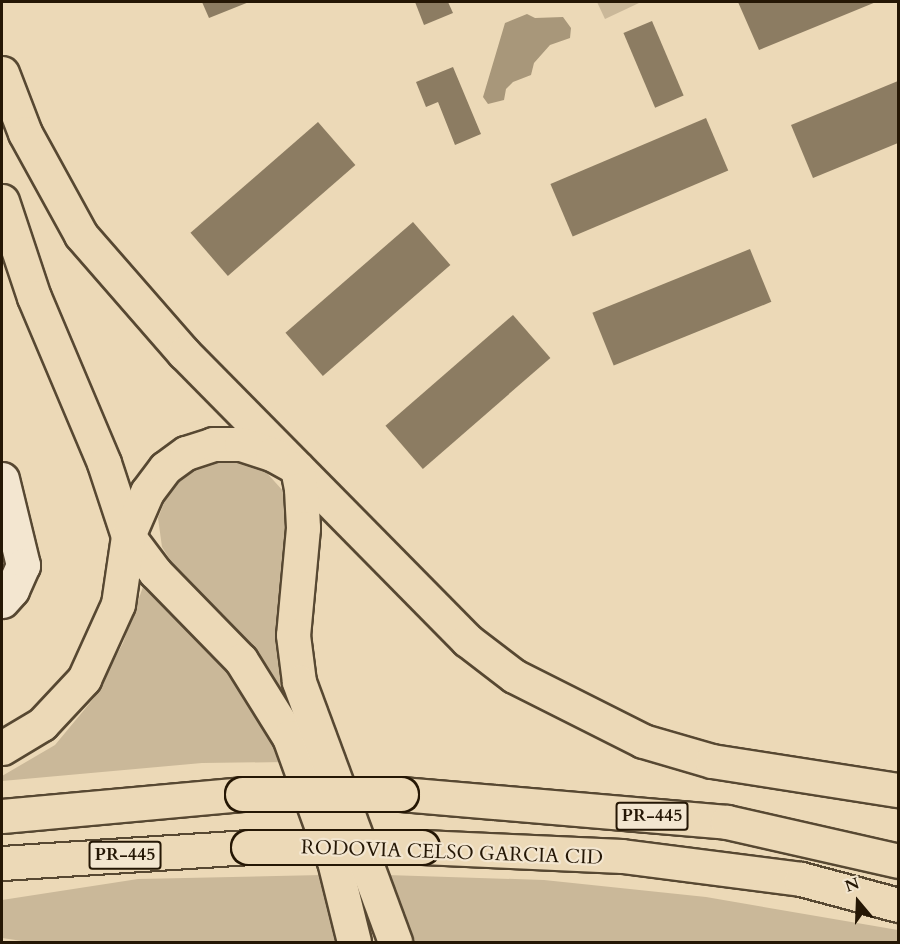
<!DOCTYPE html>
<html>
<head>
<meta charset="utf-8">
<style>
  body { margin:0 }
  #map { position:relative; width:900px; height:944px; overflow:hidden; background:#ecd9b7; font-family:Cardo,serif }
  div>[style] { position:absolute }
  .green>* { inset:0; background:#cab899 }
  .water>* { inset:0; background:#a8977a }
  .building>* { inset:0; background:#8c7c62; transform-origin:0 0 }
  .roads { filter:drop-shadow(2px 0 #574832) drop-shadow(-2px 0 #574832) drop-shadow(0 2px #574832) drop-shadow(0 -2px #574832) }
  .minor>* { height:33px; margin:-16.5px; padding:0 16.5px; transform-origin:16.5px; border-radius:16.5px; background:#f3e6d0 }
  .major>* { height:33px; margin:-16.5px; padding:0 16.5px; transform-origin:16.5px; border-radius:16.5px; background:#ecd9b7 }
  .highway>* { height:33px; margin:-16.5px; padding:0 16.5px; transform-origin:16.5px; border-radius:16.5px; background:#ecd9b7 }
  .bridges { filter:drop-shadow(2px 0 #251705) drop-shadow(-2px 0 #251705) drop-shadow(0 2px #251705) drop-shadow(0 -2px #251705) }
  .highway-bridge>* { height:33px; margin:-16.5px; padding:0 16.5px; transform-origin:16.5px; border-radius:16.5px; background:#ecd9b7 }
  span { translate:-50% -50%; white-space:nowrap; text-align:center; line-height:1.15; -webkit-text-stroke:4.5px #f3e6d0; paint-order:stroke }
  .shield-label span { padding:2px 4px; background:#f3e6d0; border:2px solid; border-radius:4px; -webkit-text-stroke-width:0 }
  .shield-label { font-size:18px; color:#251705; font-weight:700 }
  .street-label { font-size:20px; color:#251705 }
  .frame { position:absolute; inset:0; border:3px solid #251705; pointer-events:none }
  .north { position:absolute; left:828px; top:872px; width:60px; height:60px; -webkit-text-stroke:4px #f3e6d0; paint-order:stroke; rotate:341deg; font-size:16px; font-weight:700; line-height:24px; text-align:center; color:#251705 }
  .north::after { content:''; display:block; margin:auto; width:21px; height:27px; background:#251705; clip-path:polygon(50% 0,100% 100%,50% 72%,0 100%) }
</style>
</head>
<body>
<div id="map">
  <div class="green">
    <i style="clip-path:polygon(597px 2px,638px 2px,639px 3px,605px 19px)"></i>
    <i style="clip-path:polygon(220px 460px,237px 460px,266px 472px,284px 492px,289px 504px,287px 692px,283px 697px,253px 650px,219px 610px,182px 578px,162px 547px,158px 518px,169px 491px,189px 470px)"></i>
    <i style="clip-path:polygon(144px 584px,216px 651px,286px 762px,202px 763px,2px 781px,2px 776px,55px 745px,94px 698px,123px 643px)"></i>
    <i style="clip-path:polygon(322px 875px,339px 942px,29px 942px,2px 938px,2px 900px,138px 879px)"></i>
    <i style="clip-path:polygon(387px 875px,544px 880px,706px 897px,898px 930px,898px 942px,413px 942px)"></i>
  </div>
  <div class="water">
    <i style="clip-path:polygon(527px 14px,535px 18px,563px 17px,571px 28px,570px 38px,550px 45px,534px 63px,531px 75px,513px 82px,506px 89px,504px 100px,488px 104px,483px 97px,505px 23px)"></i>
  </div>
  <div class="building">
    <i style="clip-path:polygon(202px 2px,249px 2px,209px 18px)"></i>
    <i style="clip-path:polygon(415px 2px,448px 2px,453px 13px,424px 25px)"></i>
    <i style="clip-path:polygon(738px 2px,876px 2px,759px 50px)"></i>
    <i style="left:652px;top:21px;width:81px;height:31px;rotate:67deg"></i>
    <i style="clip-path:polygon(453px 67px,481px 134px,455px 145px,438px 102px,426px 107px,416px 82px)"></i>
    <i style="clip-path:polygon(898px 81px,898px 143px,813px 178px,791px 125px)"></i>
    <i style="left:706px;top:118px;width:57px;height:169px;rotate:67deg"></i>
    <i style="left:318px;top:122px;width:57px;height:169px;rotate:49deg"></i>
    <i style="left:413px;top:222px;width:57px;height:169px;rotate:49deg"></i>
    <i style="left:750px;top:249px;width:57px;height:170px;rotate:68deg"></i>
    <i style="left:513px;top:315px;width:57px;height:169px;rotate:49deg"></i>
  </div>
  <div class="roads">
    <div class="minor">
      <i style="left:2px;top:479px;width:89px;rotate:76.3deg"></i>
      <i style="left:23px;top:565px;width:27px;rotate:114deg"></i>
      <i style="left:12px;top:590px;width:15px;rotate:132deg"></i>
    </div>
    <div class="major">
      <i style="left:2px;top:73px;width:64px;rotate:69deg"></i>
      <i style="left:25px;top:133px;width:116px;rotate:61.2deg"></i>
      <i style="left:81px;top:235px;width:157px;rotate:48.9deg"></i>
      <i style="left:184px;top:353px;width:403px;rotate:45.4deg"></i>
      <i style="left:467px;top:640px;width:59px;rotate:37.5deg"></i>
      <i style="left:514px;top:676px;width:144px;rotate:26.7deg"></i>
      <i style="left:643px;top:741px;width:72px;rotate:16.2deg"></i>
      <i style="left:712px;top:761px;width:188px;rotate:8.9deg"></i>
      <i style="left:2px;top:201px;width:101px;rotate:71.6deg"></i>
      <i style="left:34px;top:297px;width:180px;rotate:67.1deg"></i>
      <i style="left:104px;top:463px;width:77px;rotate:71.8deg"></i>
      <i style="left:128px;top:536px;width:45px;rotate:53.1deg"></i>
      <i style="left:155px;top:572px;width:123px;rotate:45.7deg"></i>
      <i style="left:241px;top:660px;width:91px;rotate:58.1deg"></i>
      <i style="left:289px;top:737px;width:132px;rotate:70.1deg"></i>
      <i style="left:334px;top:861px;width:83px;rotate:76.1deg"></i>
      <i style="left:2px;top:748px;width:47px;rotate:-31deg"></i>
      <i style="left:42px;top:724px;width:62px;rotate:-47deg"></i>
      <i style="left:84px;top:679px;width:82px;rotate:-65.6deg"></i>
      <i style="left:118px;top:604px;width:69px;rotate:-81.6deg"></i>
      <i style="left:128px;top:536px;width:48px;rotate:-66.6deg"></i>
      <i style="left:147px;top:492px;width:30px;rotate:-53deg"></i>
      <i style="left:165px;top:468px;width:26px;rotate:-36deg"></i>
      <i style="left:186px;top:453px;width:28px;rotate:-18deg"></i>
      <i style="left:213px;top:444px;width:28px"></i>
      <i style="left:241px;top:444px;width:33px;rotate:18deg"></i>
      <i style="left:272px;top:454px;width:29px;rotate:29deg"></i>
      <i style="left:297px;top:468px;width:21px;rotate:79deg"></i>
      <i style="left:301px;top:489px;width:39px;rotate:87deg"></i>
      <i style="left:303px;top:528px;width:107px;rotate:95.3deg"></i>
      <i style="left:293px;top:635px;width:47px;rotate:82.7deg"></i>
      <i style="left:299px;top:682px;width:277px;rotate:69.7deg"></i>
    </div>
    <div class="highway">
      <i style="left:401px;top:794px;width:327px;rotate:4.9deg"></i>
      <i style="left:727px;top:822px;width:175px;rotate:12.8deg"></i>
      <i style="left:2px;top:816px;width:241px;rotate:-5.2deg"></i>
      <i style="left:422px;top:847px;width:200px;rotate:2.6deg"></i>
      <i style="left:622px;top:856px;width:180px;rotate:7.3deg"></i>
      <i style="left:801px;top:879px;width:100px;rotate:15deg"></i>
      <i style="left:2px;top:863px;width:247px;rotate:-3.7deg"></i>
    </div>
  </div>
  <div class="bridges">
    <div class="highway-bridge">
      <i style="left:242px;top:794px;width:159px"></i>
      <i style="left:248px;top:847px;width:174px"></i>
    </div>
  </div>
  <div class="shield-label">
    <span style="left:652px;top:816px">PR-445</span>
    <span style="left:125px;top:855px">PR-445</span>
  </div>
  <div class="street-label">
    <span style="left:452px;top:852px;rotate:2deg">RODOVIA CELSO GARCIA CID</span>
  </div>
  <div class="frame"></div>
  <div class="north">N</div>
</div>
</body>
</html>
